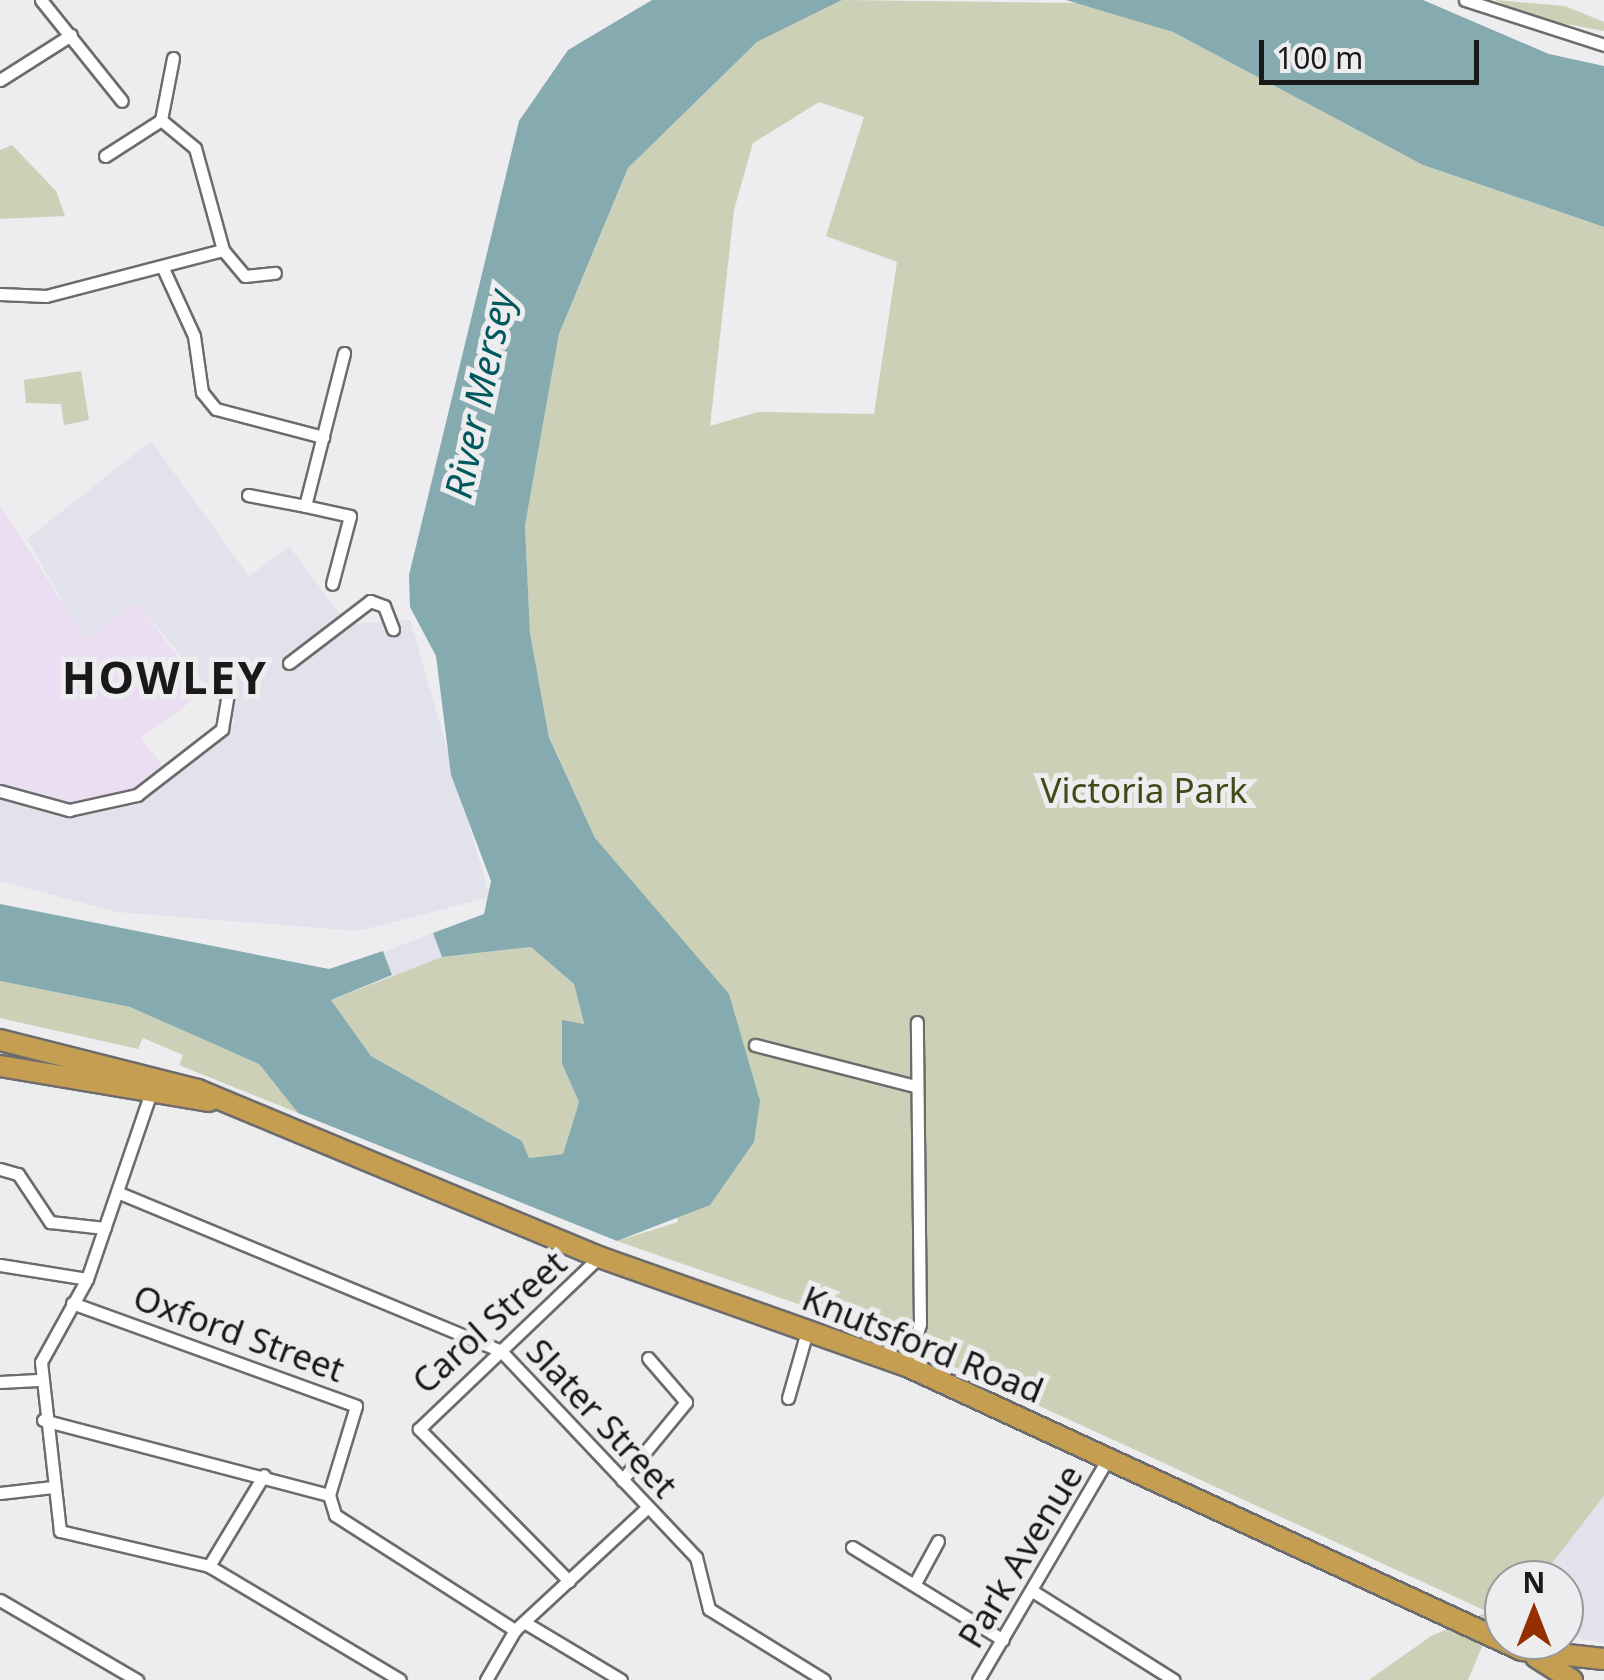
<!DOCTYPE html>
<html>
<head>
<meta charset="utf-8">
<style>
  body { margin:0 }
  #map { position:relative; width:1604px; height:1680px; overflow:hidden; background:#ededef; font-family:"Noto Sans",sans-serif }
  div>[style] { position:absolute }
  .commercial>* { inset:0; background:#ebdef2 }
  .built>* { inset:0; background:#e1e2eb; transform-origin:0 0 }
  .green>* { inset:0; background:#cbd0b6 }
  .water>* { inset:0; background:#85abb0 }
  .roads { filter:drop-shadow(2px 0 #6c6c6d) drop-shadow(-2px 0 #6c6c6d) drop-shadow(0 2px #6c6c6d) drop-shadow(0 -2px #6c6c6d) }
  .minor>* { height:11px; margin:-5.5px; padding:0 5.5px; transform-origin:5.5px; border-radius:5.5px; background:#fff }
  .trunk>* { height:20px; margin:-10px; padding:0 10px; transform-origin:10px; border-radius:10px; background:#c69e52 }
  span { translate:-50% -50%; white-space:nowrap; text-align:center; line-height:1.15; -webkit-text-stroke:10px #ededef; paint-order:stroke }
  .park-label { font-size:35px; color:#434a18 }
  .street-label { font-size:35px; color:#19191a }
  .water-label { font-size:38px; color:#00585f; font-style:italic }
  .district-label { font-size:45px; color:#19191a; font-weight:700; letter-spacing:2.5px }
  .north { position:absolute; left:1484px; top:1560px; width:100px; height:100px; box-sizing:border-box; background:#ededef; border:2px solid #98989a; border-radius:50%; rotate:0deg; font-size:28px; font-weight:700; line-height:40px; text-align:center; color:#19191a }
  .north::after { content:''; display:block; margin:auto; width:35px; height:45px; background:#942f00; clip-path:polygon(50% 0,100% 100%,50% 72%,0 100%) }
  .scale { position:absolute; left:1259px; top:40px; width:220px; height:45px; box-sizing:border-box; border:5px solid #19191a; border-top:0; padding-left:12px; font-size:30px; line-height:35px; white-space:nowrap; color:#19191a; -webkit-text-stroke:8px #ededef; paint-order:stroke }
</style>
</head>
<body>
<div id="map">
  <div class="commercial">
    <i style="clip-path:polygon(0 505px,86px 639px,136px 601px,204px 692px,141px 738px,166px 770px,121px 799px,57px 805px,0 787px)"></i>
  </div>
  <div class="built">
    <i style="clip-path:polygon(151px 441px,249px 576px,289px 546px,347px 624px,410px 620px,490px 897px,358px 931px,117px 912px,0 881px,0 795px,57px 813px,105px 810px,139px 798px,235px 722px,136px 601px,85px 640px,27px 539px)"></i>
    <i style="left:433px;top:933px;width:26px;height:53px;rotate:69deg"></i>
    <i style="clip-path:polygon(1604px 1496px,1604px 1644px,1564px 1634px,1564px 1580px,1539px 1580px)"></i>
  </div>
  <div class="green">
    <i style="clip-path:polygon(evenodd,842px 0,1081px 3px,1173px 32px,1423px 165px,1604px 227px,1604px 1496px,1539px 1580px,1504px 1580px,1504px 1619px,1495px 1616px,1468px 1680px,1369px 1680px,1431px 1636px,1488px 1612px,876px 1331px,617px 1241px,678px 1222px,595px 838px,549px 736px,530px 633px,525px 526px,543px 424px,559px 334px,628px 168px,757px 42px,842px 0,819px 102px,864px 117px,826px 236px,897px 262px,874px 414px,758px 412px,710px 426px,734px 210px,753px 143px,819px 102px)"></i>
    <i style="clip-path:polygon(1495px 0,1565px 6px,1604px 22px,1604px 31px,1528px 17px)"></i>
    <i style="clip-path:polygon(12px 145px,56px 191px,65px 216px,0 219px,0 150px)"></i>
    <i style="clip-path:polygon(81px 371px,89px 420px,64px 425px,61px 404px,26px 403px,24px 380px)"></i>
    <i style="clip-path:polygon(531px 947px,574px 984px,584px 1025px,562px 1021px,562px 1064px,579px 1102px,563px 1154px,529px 1158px,522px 1141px,371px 1056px,331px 1000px,442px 957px)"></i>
    <i style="clip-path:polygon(0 981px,130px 1007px,259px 1064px,298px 1113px,179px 1065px,183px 1055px,143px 1038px,138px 1049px,0 1018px)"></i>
  </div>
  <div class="water">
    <i style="clip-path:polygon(652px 0,842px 0,757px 42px,628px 168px,559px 334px,543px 424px,525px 526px,530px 633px,549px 737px,595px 838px,729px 994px,760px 1101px,754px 1142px,710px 1205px,617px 1241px,298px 1113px,259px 1064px,130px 1007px,0 981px,0 904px,329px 969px,383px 951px,392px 975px,331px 1000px,371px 1056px,522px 1141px,529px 1158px,563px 1154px,579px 1102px,562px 1064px,562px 1020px,584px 1024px,574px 984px,531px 947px,442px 957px,433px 933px,484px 914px,491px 881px,451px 775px,436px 656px,410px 607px,409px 575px,519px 121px,568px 50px)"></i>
    <i style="clip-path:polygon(1066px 0,1423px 0,1549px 54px,1604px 66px,1604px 227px,1423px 165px,1173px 32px)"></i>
  </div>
  <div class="roads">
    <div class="minor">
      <i style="left:41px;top:0;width:129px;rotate:51.3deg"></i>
      <i style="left:1465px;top:0;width:146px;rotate:17.9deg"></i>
      <i style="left:173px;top:58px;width:63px;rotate:101deg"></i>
      <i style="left:161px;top:120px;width:44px;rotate:39.5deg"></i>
      <i style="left:195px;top:148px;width:106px;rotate:74.6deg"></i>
      <i style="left:223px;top:250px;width:34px;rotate:50deg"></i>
      <i style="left:245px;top:276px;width:30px;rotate:-6deg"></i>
      <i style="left:0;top:80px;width:84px;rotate:-32.4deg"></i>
      <i style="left:105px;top:156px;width:67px;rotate:-32.7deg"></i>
      <i style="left:162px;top:266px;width:77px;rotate:65.4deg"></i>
      <i style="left:194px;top:336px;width:57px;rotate:81.9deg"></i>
      <i style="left:202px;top:392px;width:22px;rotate:51deg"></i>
      <i style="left:216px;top:409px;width:111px;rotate:14.7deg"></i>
      <i style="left:0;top:294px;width:46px;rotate:2.5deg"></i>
      <i style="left:46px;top:296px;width:183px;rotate:-14.6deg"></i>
      <i style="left:248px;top:495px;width:58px;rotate:10.9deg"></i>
      <i style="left:305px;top:506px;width:158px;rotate:-75.7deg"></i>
      <i style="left:305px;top:506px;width:46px;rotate:12.5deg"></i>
      <i style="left:350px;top:516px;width:70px;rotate:104.8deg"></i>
      <i style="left:289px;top:663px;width:102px;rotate:-37.4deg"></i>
      <i style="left:370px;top:601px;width:15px;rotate:20deg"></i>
      <i style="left:384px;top:606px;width:25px;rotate:69deg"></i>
      <i style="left:0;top:791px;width:72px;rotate:15.4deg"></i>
      <i style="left:69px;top:810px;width:70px;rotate:-12.4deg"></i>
      <i style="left:137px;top:795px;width:108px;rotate:-37.8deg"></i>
      <i style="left:222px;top:729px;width:43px;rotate:-80.5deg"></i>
      <i style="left:755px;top:1045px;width:165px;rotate:14.4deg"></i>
      <i style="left:150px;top:1095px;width:194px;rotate:108.9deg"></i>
      <i style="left:87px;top:1279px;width:95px;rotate:119deg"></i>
      <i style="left:41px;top:1362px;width:170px;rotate:83.6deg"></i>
      <i style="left:60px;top:1531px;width:153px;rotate:13.2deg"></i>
      <i style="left:209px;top:1566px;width:222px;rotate:30.8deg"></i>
      <i style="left:0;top:1169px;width:19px;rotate:16deg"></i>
      <i style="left:18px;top:1174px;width:58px;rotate:56.3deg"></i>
      <i style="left:50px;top:1222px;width:55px;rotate:6.2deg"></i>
      <i style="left:117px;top:1192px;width:416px;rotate:22.5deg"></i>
      <i style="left:501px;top:1351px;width:284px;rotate:46.6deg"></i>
      <i style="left:696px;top:1557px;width:54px;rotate:76deg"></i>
      <i style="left:709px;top:1609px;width:135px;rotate:31.7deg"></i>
      <i style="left:0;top:1265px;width:88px;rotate:9.1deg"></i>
      <i style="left:72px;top:1303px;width:302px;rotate:19.9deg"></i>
      <i style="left:356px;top:1406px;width:93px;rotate:106.9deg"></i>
      <i style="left:907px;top:1366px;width:44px;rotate:-72.8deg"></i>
      <i style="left:920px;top:1324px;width:302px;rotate:-90.6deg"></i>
      <i style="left:0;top:1382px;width:38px;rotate:-3deg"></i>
      <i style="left:788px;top:1398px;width:73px;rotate:-74.1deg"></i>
      <i style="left:43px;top:1420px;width:296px;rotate:14.7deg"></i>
      <i style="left:622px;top:1480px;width:101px;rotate:-50.6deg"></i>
      <i style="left:686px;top:1402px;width:58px;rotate:-130.8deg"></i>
      <i style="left:0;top:1493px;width:53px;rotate:-6.5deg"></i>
      <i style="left:329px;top:1495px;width:21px;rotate:73deg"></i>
      <i style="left:335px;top:1515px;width:214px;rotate:32.6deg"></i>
      <i style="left:852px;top:1547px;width:177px;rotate:31.6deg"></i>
      <i style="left:209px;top:1566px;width:106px;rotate:-58.9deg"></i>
      <i style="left:569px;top:1581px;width:214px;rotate:-134.6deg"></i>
      <i style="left:419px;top:1429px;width:249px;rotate:-43.7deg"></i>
      <i style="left:914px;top:1585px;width:50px;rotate:-61.4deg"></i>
      <i style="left:1034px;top:1592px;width:165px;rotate:32.2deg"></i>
      <i style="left:0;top:1600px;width:159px;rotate:30.3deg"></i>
      <i style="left:524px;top:1622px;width:113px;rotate:30.9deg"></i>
      <i style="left:486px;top:1680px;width:58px;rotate:-59.9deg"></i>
      <i style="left:515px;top:1630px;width:181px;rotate:-42.8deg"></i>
      <i style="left:978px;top:1680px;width:257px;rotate:-59.6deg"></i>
    </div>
    <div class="trunk">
      <i style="left:0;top:1040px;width:204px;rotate:14.2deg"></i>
      <i style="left:198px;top:1090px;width:434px;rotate:22.6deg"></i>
      <i style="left:599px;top:1257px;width:327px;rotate:19.5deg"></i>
      <i style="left:907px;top:1366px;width:677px;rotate:24.79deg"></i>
      <i style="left:1522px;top:1650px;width:82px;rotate:6.3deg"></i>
      <i style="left:0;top:1066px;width:212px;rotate:9.5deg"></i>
      <i style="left:1536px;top:1657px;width:43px;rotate:32.6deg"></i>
    </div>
  </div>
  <div class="park-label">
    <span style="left:1144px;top:790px">Victoria Park</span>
  </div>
  <div class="street-label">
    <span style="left:489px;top:1322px;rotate:-42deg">Carol Street</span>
    <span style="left:239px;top:1333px;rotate:20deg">Oxford Street</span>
    <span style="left:923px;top:1344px;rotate:22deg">Knutsford Road</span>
    <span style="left:602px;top:1418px;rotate:47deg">Slater Street</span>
    <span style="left:1020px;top:1556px;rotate:-59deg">Park Avenue</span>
  </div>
  <div class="water-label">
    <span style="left:479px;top:394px;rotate:-78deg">River Mersey</span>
  </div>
  <div class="district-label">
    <span style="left:165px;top:677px">HOWLEY</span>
  </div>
  <div class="north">N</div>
  <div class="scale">100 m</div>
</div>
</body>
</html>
